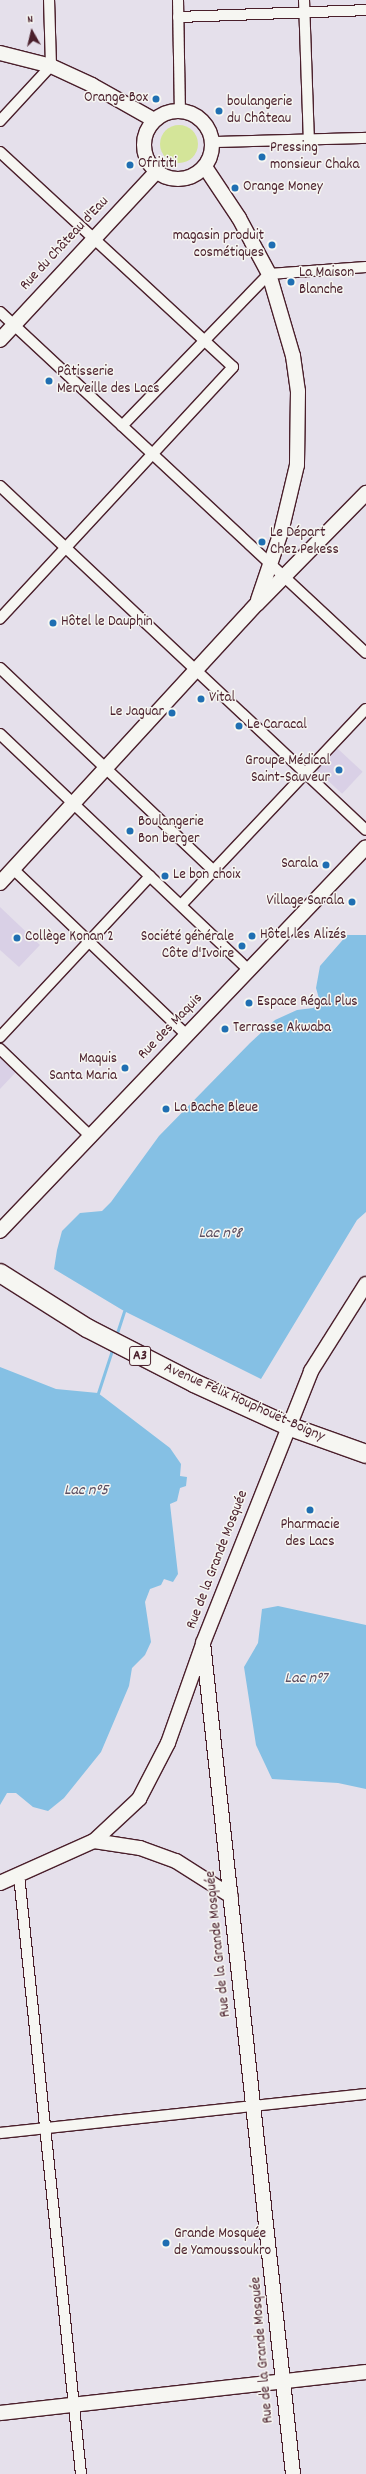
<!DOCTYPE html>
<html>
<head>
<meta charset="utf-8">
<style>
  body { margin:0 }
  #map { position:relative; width:366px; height:2474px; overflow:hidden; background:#e5e0eb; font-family:Dekko,sans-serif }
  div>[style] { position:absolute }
  .built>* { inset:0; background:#d9d0e6; transform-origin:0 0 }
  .green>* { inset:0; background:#d4e599 }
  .round { border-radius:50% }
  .water>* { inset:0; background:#85c0e4 }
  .stream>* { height:3px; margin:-1.5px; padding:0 1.5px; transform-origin:1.5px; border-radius:1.5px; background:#85c0e4 }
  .roads { filter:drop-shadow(1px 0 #4a1f2b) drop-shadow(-1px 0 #4a1f2b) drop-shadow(0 1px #4a1f2b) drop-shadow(0 -1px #4a1f2b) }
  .street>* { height:10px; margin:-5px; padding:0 5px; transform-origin:5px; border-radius:5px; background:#f6f6f2 }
  .secondary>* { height:14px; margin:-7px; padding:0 7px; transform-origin:7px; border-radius:7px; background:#f6f6f2 }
  .secondary>.ring { margin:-7px; padding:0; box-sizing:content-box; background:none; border:14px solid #f6f6f2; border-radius:50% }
  .highway>* { height:18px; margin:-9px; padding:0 9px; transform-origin:9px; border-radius:9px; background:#f6f6f2 }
  .dots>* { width:11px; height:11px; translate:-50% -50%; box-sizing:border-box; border:2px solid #f6f6f2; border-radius:50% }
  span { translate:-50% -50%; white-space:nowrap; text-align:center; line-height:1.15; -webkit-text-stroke:3px #f6f6f2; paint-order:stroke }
  .shield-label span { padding:1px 3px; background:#f6f6f2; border:1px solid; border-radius:3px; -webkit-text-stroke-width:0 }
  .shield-label { font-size:14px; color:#4a1f2b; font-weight:700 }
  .poi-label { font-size:15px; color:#4a1f2b }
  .right { translate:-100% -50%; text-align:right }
  .left { translate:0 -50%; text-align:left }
  .street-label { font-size:15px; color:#4a1f2b }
  .water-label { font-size:16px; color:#5c4f62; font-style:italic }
  .north { position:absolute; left:12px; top:12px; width:40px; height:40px; -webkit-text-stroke:3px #f6f6f2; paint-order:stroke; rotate:352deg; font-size:11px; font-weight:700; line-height:16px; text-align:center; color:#4a1f2b }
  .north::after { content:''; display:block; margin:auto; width:14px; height:18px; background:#4a1f2b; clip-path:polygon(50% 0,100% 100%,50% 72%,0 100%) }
</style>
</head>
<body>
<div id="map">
  <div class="built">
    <i style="left:337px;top:748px;width:35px;height:30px;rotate:43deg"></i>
    <i style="clip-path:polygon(0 907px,40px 945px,19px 967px,0 950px)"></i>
    <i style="clip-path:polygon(0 1057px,16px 1072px,0 1089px)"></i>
  </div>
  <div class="green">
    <i class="round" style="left:160px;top:125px;width:38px;height:38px"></i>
  </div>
  <div class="water">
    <i style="clip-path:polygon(347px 935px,366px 935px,366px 1212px,357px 1220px,261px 1379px,124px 1311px,54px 1269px,57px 1250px,62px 1231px,80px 1213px,102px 1211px,111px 1202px,159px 1136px,250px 1043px,275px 1020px,297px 1010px,313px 1008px,320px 1002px,316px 988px,320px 966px)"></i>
    <i style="clip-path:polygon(0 1367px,56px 1389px,98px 1393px,170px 1448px,181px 1464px,180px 1476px,187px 1477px,186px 1486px,180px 1488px,177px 1501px,170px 1504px,178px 1574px,173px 1582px,164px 1579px,161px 1585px,150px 1589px,145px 1602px,151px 1642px,145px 1655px,132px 1668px,129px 1686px,101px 1752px,64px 1798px,48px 1811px,33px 1807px,16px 1793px,7px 1793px,0 1805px)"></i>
    <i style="clip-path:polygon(278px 1606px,366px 1625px,366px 1789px,338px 1783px,272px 1779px,256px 1745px,244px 1667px,258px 1643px,262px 1609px)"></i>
  </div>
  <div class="stream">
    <i style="left:116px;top:1336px;width:26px;rotate:-72deg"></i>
    <i style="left:98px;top:1393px;width:48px;rotate:-71.9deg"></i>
  </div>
  <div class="roads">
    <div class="street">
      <i style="left:178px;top:0;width:110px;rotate:89deg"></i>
      <i style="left:304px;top:0;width:140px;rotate:88deg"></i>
      <i style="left:178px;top:17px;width:188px;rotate:-2.1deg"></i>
      <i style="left:0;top:121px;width:75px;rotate:-47.2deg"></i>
      <i style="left:51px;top:66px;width:66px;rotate:-91.7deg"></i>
      <i style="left:212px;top:142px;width:154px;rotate:-1.5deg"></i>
      <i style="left:0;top:152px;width:317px;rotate:42.7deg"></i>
      <i style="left:233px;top:367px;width:343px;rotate:132.8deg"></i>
      <i style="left:0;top:312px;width:500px;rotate:42.97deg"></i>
      <i style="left:122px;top:426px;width:211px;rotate:-46deg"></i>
      <i style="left:269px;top:274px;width:97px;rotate:-4.1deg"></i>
      <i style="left:0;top:486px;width:502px;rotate:43.23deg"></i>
      <i style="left:0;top:668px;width:294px;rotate:43.5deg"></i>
      <i style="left:0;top:734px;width:343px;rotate:43.5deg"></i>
      <i style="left:13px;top:869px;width:240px;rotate:43.7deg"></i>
      <i style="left:182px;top:904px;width:268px;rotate:-46.7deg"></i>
      <i style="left:0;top:1037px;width:220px;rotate:-47deg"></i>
      <i style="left:0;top:1049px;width:127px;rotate:44deg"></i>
      <i style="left:19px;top:1875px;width:602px;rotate:84.09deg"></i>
      <i style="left:0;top:2133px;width:368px;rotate:-6.1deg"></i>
    </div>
    <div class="secondary">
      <i style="left:0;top:53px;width:53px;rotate:14.3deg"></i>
      <i style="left:51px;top:66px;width:45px;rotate:24.9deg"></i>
      <i style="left:92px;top:85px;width:71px;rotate:29.4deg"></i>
      <i class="ring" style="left:144px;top:111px;width:54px;height:54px"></i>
      <i style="left:205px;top:167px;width:61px;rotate:56.3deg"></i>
      <i style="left:239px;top:218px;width:64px;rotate:61.8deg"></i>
      <i style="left:269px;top:274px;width:85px;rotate:73.7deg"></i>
      <i style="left:293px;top:356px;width:35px;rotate:82deg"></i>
      <i style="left:298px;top:391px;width:74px;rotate:90.8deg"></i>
      <i style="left:297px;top:465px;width:69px;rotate:103.4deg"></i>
      <i style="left:281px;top:532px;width:72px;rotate:108.7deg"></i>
      <i style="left:0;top:340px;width:229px;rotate:-47.1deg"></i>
      <i style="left:0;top:883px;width:379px;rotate:-47.4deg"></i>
      <i style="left:257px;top:604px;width:156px;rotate:-45.5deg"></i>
      <i style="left:0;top:1231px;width:530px;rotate:-46.37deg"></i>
      <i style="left:94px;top:1841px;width:47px;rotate:8.7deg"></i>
      <i style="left:140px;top:1848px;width:38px;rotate:20deg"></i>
      <i style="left:176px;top:1861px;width:65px;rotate:32.5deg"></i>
      <i style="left:0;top:1883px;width:103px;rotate:-24.1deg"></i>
      <i style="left:94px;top:1841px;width:62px;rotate:-43deg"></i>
      <i style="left:139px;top:1799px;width:63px;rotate:-62.6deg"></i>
      <i style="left:168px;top:1743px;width:102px;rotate:-70.5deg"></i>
      <i style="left:0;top:2413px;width:368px;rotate:-6.4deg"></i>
      <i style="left:293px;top:2474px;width:836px;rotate:-96.18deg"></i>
      <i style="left:203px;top:1643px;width:293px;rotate:-68.3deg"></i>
      <i style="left:311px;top:1371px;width:103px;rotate:-57.7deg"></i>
    </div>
    <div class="highway">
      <i style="left:0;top:1273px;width:103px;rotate:32.3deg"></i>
      <i style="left:87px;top:1328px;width:120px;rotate:27.2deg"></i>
      <i style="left:194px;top:1383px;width:103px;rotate:24.6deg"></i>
      <i style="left:288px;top:1426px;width:83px;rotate:19.7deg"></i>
    </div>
  </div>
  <div class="dots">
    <i style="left:156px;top:99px;background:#1f6fb2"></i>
    <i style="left:219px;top:111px;background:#1f6fb2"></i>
    <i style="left:262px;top:157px;background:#1f6fb2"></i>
    <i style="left:130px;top:165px;background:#1f6fb2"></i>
    <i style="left:235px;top:188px;background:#1f6fb2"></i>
    <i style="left:272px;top:245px;background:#1f6fb2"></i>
    <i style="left:291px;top:282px;background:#1f6fb2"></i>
    <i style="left:49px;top:381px;background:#1f6fb2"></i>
    <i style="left:262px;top:542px;background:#1f6fb2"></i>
    <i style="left:53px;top:623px;background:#1f6fb2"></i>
    <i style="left:201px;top:699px;background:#1f6fb2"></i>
    <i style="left:172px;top:713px;background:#1f6fb2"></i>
    <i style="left:239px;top:726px;background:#1f6fb2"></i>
    <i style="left:339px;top:770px;background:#1f6fb2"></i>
    <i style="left:130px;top:831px;background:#1f6fb2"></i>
    <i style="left:326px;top:865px;background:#1f6fb2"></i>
    <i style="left:165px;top:876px;background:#1f6fb2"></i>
    <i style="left:352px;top:902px;background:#1f6fb2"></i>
    <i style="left:252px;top:936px;background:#1f6fb2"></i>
    <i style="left:17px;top:938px;background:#1f6fb2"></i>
    <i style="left:242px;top:946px;background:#1f6fb2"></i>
    <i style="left:249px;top:1003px;background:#1f6fb2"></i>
    <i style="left:225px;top:1029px;background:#1f6fb2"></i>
    <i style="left:125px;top:1068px;background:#1f6fb2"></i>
    <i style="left:166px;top:1109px;background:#1f6fb2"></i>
    <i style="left:310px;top:1510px;background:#1f6fb2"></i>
    <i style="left:166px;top:2243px;background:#1f6fb2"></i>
  </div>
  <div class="shield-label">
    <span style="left:140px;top:1356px">A3</span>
  </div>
  <div class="poi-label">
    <span class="right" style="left:148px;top:99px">Orange Box</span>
    <span class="left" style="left:227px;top:111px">boulangerie<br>du Château</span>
    <span class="left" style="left:270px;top:157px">Pressing<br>monsieur Chaka</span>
    <span class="left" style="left:138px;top:165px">Ofrititi</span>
    <span class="left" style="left:243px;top:188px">Orange Money</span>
    <span class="right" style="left:264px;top:245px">magasin produit<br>cosmétiques</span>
    <span class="left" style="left:299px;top:282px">La Maison<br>Blanche</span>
    <span class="left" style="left:57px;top:381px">Pâtisserie<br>Merveille des Lacs</span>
    <span class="left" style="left:270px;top:542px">Le Départ<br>Chez Pekess</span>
    <span class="left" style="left:61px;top:623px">Hôtel le Dauphin</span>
    <span class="left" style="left:209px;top:699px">Vital</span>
    <span class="right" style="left:164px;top:713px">Le Jaguar</span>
    <span class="left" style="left:247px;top:726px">Le Caracal</span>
    <span class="right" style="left:330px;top:770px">Groupe Médical<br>Saint-Sauveur</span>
    <span class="left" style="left:138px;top:831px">Boulangerie<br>Bon berger</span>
    <span class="right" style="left:318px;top:865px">Sarala</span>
    <span class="left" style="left:173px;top:876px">Le bon choix</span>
    <span class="right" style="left:344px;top:902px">Village Sarala</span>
    <span class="left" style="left:260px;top:936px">Hôtel les Alizés</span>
    <span class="right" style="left:234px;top:946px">Société générale<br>Côte d'Ivoire</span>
    <span class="left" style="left:25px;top:938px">Collège Konan 2</span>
    <span class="left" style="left:257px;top:1003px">Espace Régal Plus</span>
    <span class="left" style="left:233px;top:1029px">Terrasse Akwaba</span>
    <span class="right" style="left:117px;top:1068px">Maquis<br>Santa Maria</span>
    <span class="left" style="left:174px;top:1109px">La Bache Bleue</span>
    <span style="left:310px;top:1534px">Pharmacie<br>des Lacs</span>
    <span class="left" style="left:174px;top:2243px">Grande Mosquée<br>de Yamoussoukro</span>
  </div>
  <div class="street-label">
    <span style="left:65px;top:244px;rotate:-47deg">Rue du Château d'Eau</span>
    <span style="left:171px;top:1027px;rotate:-46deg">Rue des Maquis</span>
    <span style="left:244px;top:1403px;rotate:24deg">Avenue Félix Houphouët-Boigny</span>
    <span style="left:218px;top:1560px;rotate:-69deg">Rue de la Grande Mosquée</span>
    <span style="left:219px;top:1944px;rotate:-96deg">Rue de la Grande Mosquée</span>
    <span style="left:263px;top:2350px;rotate:-95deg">Rue de la Grande Mosquée</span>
  </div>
  <div class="water-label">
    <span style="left:220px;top:1234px">Lac n°8</span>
    <span style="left:86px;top:1491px">Lac n°5</span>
    <span style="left:306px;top:1679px">Lac n°7</span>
  </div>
  <div class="north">N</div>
</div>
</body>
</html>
